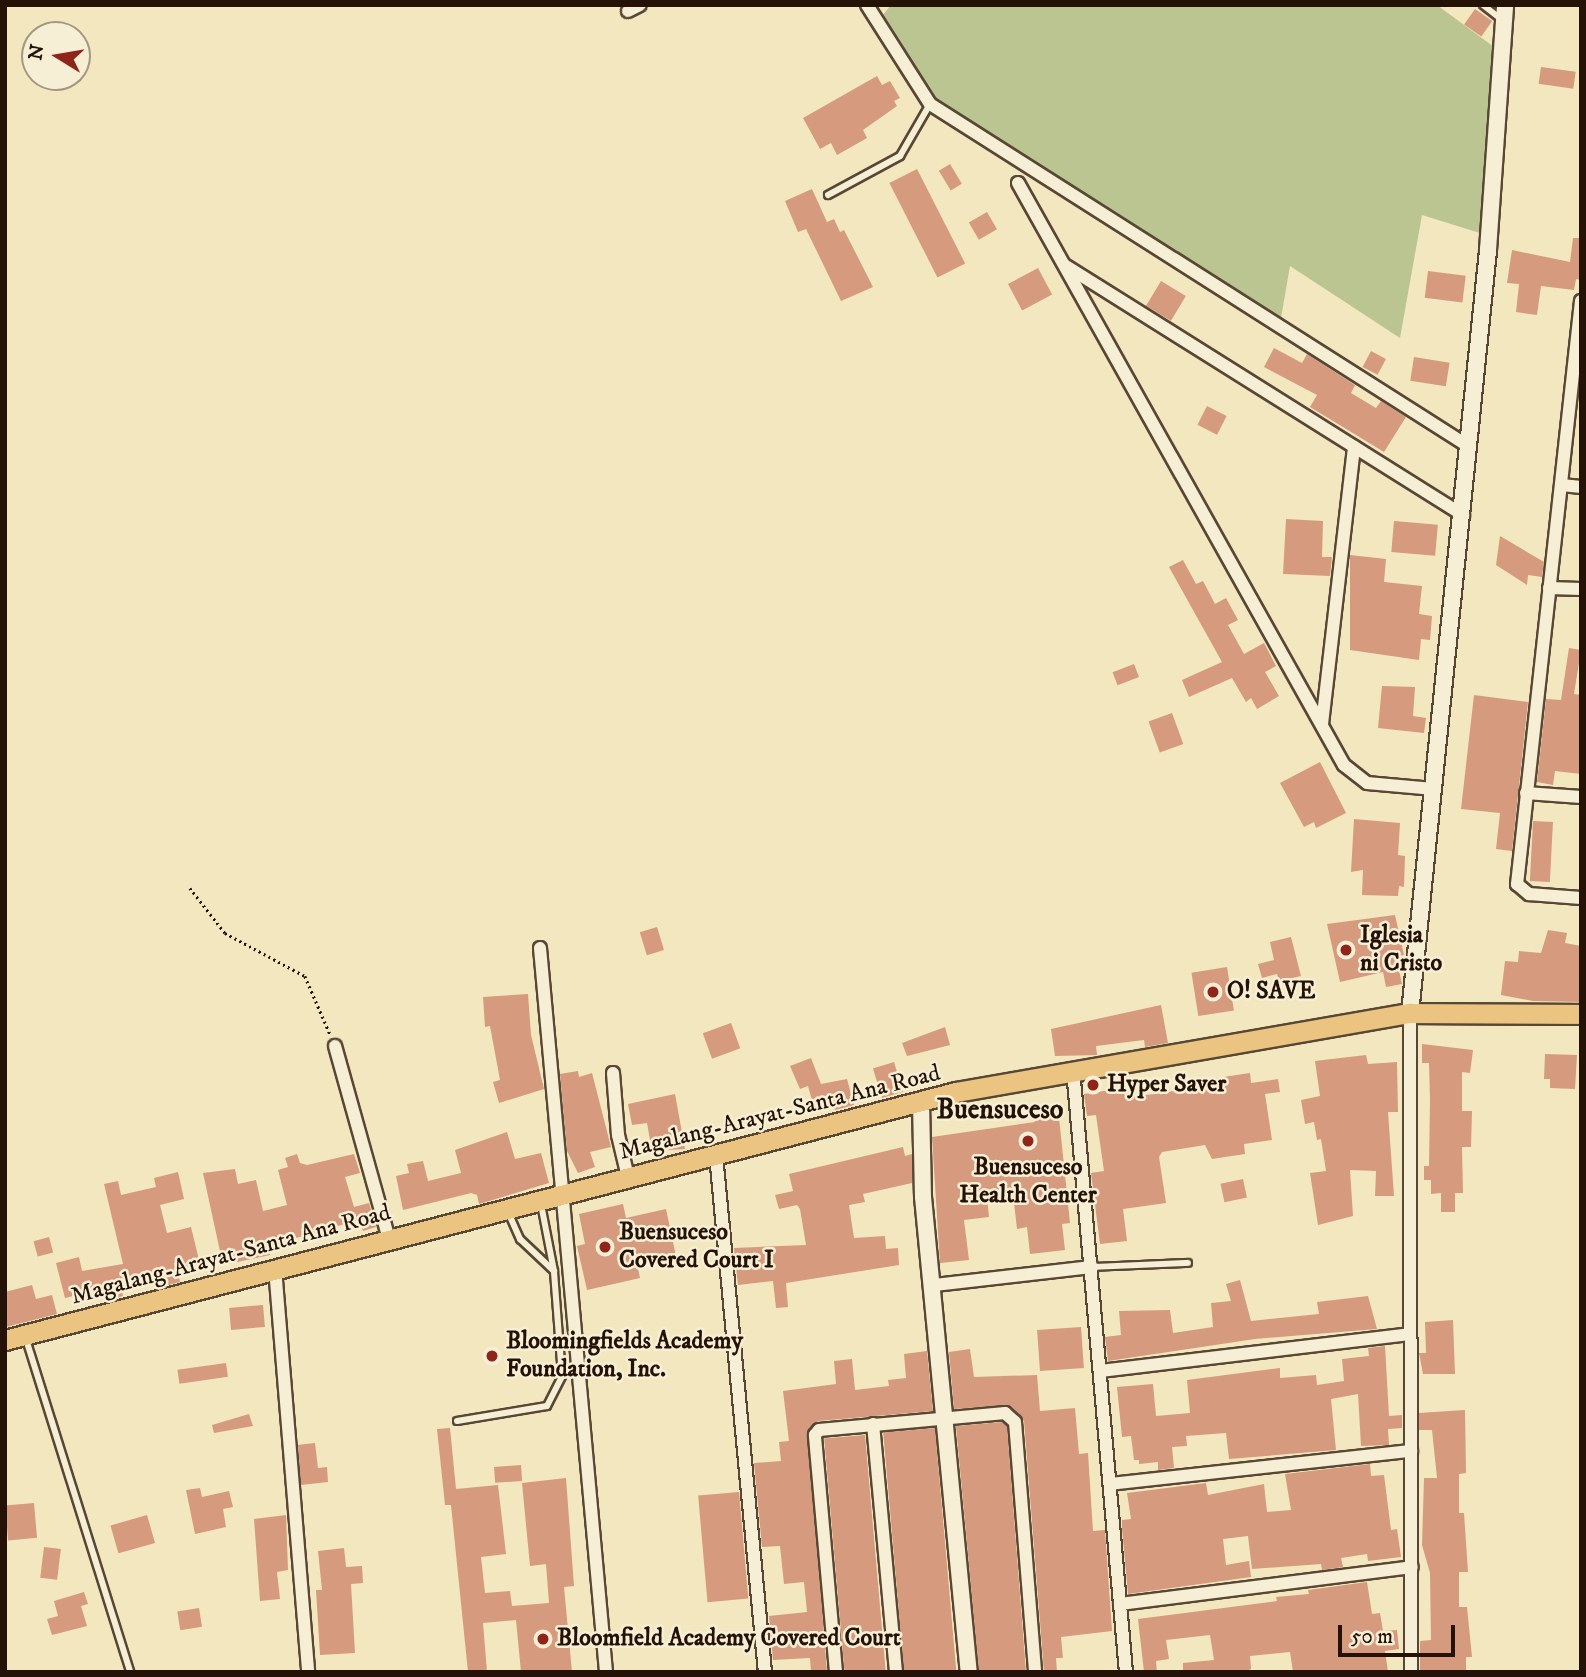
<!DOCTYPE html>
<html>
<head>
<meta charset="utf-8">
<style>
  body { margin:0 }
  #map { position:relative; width:1586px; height:1677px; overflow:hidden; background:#f3e7bf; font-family:"IM FELL DW Pica",serif }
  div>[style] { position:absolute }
  .green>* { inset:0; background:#bbc591 }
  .building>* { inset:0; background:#d69a7e; transform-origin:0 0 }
  .path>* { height:2.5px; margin-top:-1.25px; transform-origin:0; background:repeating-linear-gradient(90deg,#241206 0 2px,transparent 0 5.5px) }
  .roads { filter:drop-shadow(2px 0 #584734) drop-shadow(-2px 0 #584734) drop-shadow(0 2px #584734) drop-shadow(0 -2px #584734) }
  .service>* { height:6px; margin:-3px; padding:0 3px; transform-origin:3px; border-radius:3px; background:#f7efd5 }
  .minor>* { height:12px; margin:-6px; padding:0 6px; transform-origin:6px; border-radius:6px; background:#f7efd5 }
  .tertiary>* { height:16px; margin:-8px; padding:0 8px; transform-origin:8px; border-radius:8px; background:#f7efd5 }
  .primary>* { height:19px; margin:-9.5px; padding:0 9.5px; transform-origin:9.5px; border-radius:9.5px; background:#eac480 }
  .dots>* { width:19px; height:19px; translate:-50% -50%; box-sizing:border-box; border:4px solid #f7efd5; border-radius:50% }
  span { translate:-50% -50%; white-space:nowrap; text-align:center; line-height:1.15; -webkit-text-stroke:5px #f7efd5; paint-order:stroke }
  .poi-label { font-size:24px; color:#241206; font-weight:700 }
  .left { translate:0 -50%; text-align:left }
  .street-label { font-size:24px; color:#241206 }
  .quarter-label { font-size:28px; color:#241206; font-weight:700 }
  .frame { position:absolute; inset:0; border:7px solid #241206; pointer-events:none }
  .north { position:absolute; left:21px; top:21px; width:70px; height:70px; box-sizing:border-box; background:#f7efd5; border:2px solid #a39782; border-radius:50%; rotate:281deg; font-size:19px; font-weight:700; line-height:28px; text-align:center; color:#241206 }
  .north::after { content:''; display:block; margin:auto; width:24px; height:32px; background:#8f2418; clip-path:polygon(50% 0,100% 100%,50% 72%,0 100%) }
  .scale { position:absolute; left:1338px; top:1625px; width:117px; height:32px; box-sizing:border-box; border:4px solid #241206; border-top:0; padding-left:9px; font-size:21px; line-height:24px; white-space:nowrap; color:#241206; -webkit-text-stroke:5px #f7efd5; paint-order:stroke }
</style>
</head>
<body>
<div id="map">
  <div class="green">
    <i style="clip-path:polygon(891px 5px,1437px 5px,1494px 47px,1483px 234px,1422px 215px,1400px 338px,1290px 266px,1281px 318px,933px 98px,883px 15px)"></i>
  </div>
  <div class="building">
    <i style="left:1475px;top:9px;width:21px;height:19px;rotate:35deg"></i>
    <i style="left:1541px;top:67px;width:35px;height:17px;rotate:8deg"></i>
    <i style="clip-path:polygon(877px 76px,882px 85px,890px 81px,900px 98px,894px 101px,897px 106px,863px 130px,867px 138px,837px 155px,831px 143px,820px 149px,803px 118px)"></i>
    <i style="left:950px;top:164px;width:23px;height:13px;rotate:59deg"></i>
    <i style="left:917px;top:169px;width:106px;height:31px;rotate:63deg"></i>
    <i style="clip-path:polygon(812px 189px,827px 222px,834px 219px,840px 232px,844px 230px,873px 287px,841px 301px,806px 229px,798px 232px,785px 201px)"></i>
    <i style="left:987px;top:212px;width:20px;height:21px;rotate:60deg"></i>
    <i style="clip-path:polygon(1573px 238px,1581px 238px,1581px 280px,1576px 279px,1574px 290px,1541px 286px,1537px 315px,1516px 312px,1519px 284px,1507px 283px,1512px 250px,1570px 262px)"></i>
    <i style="left:1038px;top:268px;width:30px;height:34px;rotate:62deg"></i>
    <i style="left:1428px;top:271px;width:38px;height:27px;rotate:7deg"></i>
    <i style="left:1161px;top:281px;width:29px;height:29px;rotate:31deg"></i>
    <i style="clip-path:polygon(1274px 348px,1302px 363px,1307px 354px,1355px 385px,1351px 393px,1376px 408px,1381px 401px,1406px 417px,1384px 452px,1310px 407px,1317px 395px,1264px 367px)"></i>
    <i style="left:1371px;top:351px;width:17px;height:18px;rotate:28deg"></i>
    <i style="left:1414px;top:357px;width:36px;height:24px;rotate:9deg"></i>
    <i style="left:1207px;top:406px;width:22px;height:21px;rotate:27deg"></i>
    <i style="clip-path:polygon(1286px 519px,1323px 521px,1322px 557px,1332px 557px,1330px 576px,1283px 574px)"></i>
    <i style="left:1394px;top:521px;width:44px;height:31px;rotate:5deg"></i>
    <i style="clip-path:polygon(1500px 536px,1544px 562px,1542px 577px,1528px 575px,1527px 585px,1496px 565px)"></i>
    <i style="clip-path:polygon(1350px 555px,1386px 559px,1384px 582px,1422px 586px,1419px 614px,1432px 616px,1430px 640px,1421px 639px,1419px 660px,1350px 650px)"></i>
    <i style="clip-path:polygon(1183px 560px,1196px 584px,1203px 581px,1215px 604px,1226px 598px,1238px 620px,1228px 625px,1244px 654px,1264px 643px,1276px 666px,1265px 672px,1279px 696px,1257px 709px,1251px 698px,1246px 702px,1232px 678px,1189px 697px,1182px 680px,1222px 662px,1169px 567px)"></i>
    <i style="clip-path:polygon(1569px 648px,1581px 650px,1574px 694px,1581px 695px,1581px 774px,1555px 771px,1553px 785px,1537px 782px,1546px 699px,1561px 700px)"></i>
    <i style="left:1134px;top:664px;width:14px;height:23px;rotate:69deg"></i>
    <i style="clip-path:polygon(1382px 686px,1415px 687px,1413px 716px,1426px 718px,1424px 733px,1378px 728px)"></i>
    <i style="clip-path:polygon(1474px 695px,1528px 702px,1512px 851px,1496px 849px,1500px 813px,1461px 809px)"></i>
    <i style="left:1172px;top:713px;width:33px;height:25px;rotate:70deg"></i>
    <i style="clip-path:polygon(1320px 762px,1346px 813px,1316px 828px,1314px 822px,1304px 827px,1280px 783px)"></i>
    <i style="clip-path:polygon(1354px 819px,1400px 823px,1398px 855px,1405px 856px,1404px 887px,1399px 886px,1398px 896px,1362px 895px,1363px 870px,1351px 872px)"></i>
    <i style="left:1533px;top:821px;width:20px;height:60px;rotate:3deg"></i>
    <i style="clip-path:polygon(1395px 915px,1404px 955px,1396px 956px,1402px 984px,1386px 987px,1383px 972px,1340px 982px,1327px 924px)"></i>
    <i style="left:657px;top:927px;width:24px;height:18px;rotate:73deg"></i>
    <i style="clip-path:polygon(1548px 930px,1567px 933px,1565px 943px,1581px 946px,1581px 1002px,1533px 1001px,1501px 995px,1505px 961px,1518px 962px,1519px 951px,1541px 953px)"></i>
    <i style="clip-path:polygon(1291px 937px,1301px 976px,1279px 981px,1277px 974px,1262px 978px,1258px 964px,1274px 960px,1270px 942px)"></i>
    <i style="left:1227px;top:967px;width:44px;height:36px;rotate:81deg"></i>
    <i style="clip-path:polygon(528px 994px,531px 1035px,544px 1089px,499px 1103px,493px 1082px,500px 1080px,490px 1026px,485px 1027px,483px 997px)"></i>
    <i style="clip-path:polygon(1161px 1005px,1168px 1043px,1145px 1047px,1144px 1040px,1096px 1046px,1097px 1055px,1055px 1056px,1051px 1029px)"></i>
    <i style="left:731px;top:1023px;width:27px;height:30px;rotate:70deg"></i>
    <i style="clip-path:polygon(945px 1027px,950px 1045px,907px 1056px,902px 1043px)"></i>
    <i style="clip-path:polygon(1422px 1044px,1473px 1050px,1470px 1073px,1462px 1072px,1462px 1111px,1472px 1111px,1471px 1147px,1462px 1147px,1463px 1193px,1455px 1193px,1455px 1212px,1441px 1212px,1441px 1193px,1431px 1194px,1431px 1180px,1424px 1180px,1424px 1166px,1429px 1166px,1430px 1100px,1429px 1063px,1422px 1063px)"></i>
    <i style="clip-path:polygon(1545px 1054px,1577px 1055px,1575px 1089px,1550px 1088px,1550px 1079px,1544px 1079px)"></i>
    <i style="clip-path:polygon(1366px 1055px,1368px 1064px,1397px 1062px,1398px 1112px,1388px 1112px,1394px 1196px,1375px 1196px,1376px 1171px,1350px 1170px,1353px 1216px,1318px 1225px,1310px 1173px,1326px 1171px,1321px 1139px,1317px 1140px,1314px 1122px,1305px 1124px,1301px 1100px,1320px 1096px,1315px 1061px)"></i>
    <i style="clip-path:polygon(811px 1058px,821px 1084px,847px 1079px,854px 1105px,835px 1110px,832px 1099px,813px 1104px,808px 1086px,800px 1089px,790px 1066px)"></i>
    <i style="left:894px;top:1062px;width:31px;height:22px;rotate:73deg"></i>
    <i style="clip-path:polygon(578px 1071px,579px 1077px,592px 1073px,611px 1147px,590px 1152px,595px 1167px,578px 1173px,567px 1151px,560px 1074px)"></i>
    <i style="clip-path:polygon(1250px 1073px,1251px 1083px,1278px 1079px,1280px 1092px,1265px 1094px,1272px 1140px,1244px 1144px,1245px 1154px,1212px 1159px,1205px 1145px,1162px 1152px,1159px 1157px,1166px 1203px,1123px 1209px,1127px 1241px,1100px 1244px,1091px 1173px,1104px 1171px,1096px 1115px,1087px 1116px,1084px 1094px,1123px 1088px,1125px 1097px,1155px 1094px,1211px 1085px,1210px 1079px)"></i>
    <i style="clip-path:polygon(675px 1094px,685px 1149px,652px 1151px,647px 1123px,632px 1125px,628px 1104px)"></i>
    <i style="clip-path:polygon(1058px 1108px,1070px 1223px,1062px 1224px,1065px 1250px,1030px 1254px,1027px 1227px,1017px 1229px,1013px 1194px,987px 1197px,989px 1217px,964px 1220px,969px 1260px,940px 1263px,932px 1137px,1035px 1122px,1033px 1112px)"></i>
    <i style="clip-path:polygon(507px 1132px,515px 1159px,541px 1153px,549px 1183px,479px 1204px,477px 1195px,471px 1193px,403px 1210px,396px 1176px,409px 1173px,407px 1164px,423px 1161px,428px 1181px,461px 1173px,455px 1150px)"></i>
    <i style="clip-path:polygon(903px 1147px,905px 1156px,912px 1154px,912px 1183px,863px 1194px,865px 1202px,849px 1205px,854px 1238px,885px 1236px,886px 1249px,898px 1248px,899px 1265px,786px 1283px,788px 1307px,776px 1308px,773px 1281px,738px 1285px,734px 1248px,806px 1245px,800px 1209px,797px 1205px,779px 1209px,775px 1195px,793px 1191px,789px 1174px)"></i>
    <i style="clip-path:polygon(297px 1154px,300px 1163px,307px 1165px,354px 1154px,360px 1173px,345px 1177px,354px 1207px,369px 1203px,376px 1227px,363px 1231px,359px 1220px,268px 1246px,270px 1255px,223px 1265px,203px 1173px,235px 1169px,238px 1184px,256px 1180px,263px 1211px,287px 1205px,278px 1170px,288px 1167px,285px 1158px)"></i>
    <i style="clip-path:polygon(178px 1172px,184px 1199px,160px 1205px,167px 1233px,191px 1227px,200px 1264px,177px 1269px,180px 1282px,168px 1285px,164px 1277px,147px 1281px,145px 1273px,119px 1279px,123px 1296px,105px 1301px,102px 1289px,65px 1298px,56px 1263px,79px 1257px,82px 1271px,123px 1264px,104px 1184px,118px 1181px,121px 1195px,156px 1187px,154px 1178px)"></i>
    <i style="left:1243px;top:1179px;width:19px;height:23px;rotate:78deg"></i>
    <i style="clip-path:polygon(623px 1204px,626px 1218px,666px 1209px,677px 1261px,637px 1264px,640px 1278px,587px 1290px,577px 1246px,585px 1244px,579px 1214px)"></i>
    <i style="left:49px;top:1237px;width:16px;height:16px;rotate:75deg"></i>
    <i style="clip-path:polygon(1240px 1280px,1251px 1321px,1319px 1314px,1317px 1302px,1368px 1296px,1377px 1329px,1255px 1339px,1108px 1361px,1105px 1337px,1121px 1335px,1119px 1311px,1170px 1310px,1173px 1333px,1213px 1327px,1211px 1303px,1231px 1301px,1226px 1284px)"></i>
    <i style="clip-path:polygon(32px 1285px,36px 1299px,52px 1295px,57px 1314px,6px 1327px,5px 1292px)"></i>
    <i style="left:263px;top:1305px;width:22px;height:34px;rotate:85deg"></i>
    <i style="clip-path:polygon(1453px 1320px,1455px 1374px,1423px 1374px,1419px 1353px,1426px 1353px,1425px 1322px)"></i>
    <i style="left:1081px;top:1327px;width:41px;height:44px;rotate:86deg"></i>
    <i style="clip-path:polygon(1385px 1346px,1389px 1416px,1402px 1415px,1402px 1428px,1388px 1429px,1389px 1445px,1361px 1446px,1358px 1394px,1331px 1399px,1336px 1450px,1229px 1459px,1226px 1433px,1186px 1436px,1187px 1446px,1172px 1447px,1174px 1468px,1158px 1470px,1158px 1462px,1139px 1464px,1139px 1460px,1134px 1460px,1131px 1436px,1122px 1437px,1117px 1387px,1153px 1384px,1156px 1416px,1190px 1413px,1187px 1380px,1280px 1368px,1280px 1378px,1316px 1375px,1317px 1385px,1344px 1381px,1342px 1359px,1369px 1356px,1368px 1348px)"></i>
    <i style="clip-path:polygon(970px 1349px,974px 1377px,1037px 1375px,1040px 1411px,1075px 1408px,1079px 1454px,1088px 1453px,1093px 1531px,1105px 1530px,1112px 1631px,1061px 1637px,1063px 1658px,1056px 1658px,1057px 1672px,1044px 1672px,1024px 1421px,1007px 1405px,954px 1409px,949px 1352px)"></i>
    <i style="clip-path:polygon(927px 1351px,933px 1411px,818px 1421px,808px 1430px,827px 1672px,811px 1672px,810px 1658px,773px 1660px,769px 1616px,807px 1612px,804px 1582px,784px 1584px,780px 1546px,762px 1547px,754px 1463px,781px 1461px,779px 1442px,789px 1441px,783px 1391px,836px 1384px,834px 1361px,852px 1359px,855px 1390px,889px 1386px,888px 1380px,906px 1378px,904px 1354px)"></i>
    <i style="left:226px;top:1363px;width:14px;height:49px;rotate:82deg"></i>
    <i style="clip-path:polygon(1465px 1410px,1466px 1473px,1459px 1474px,1459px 1513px,1464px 1513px,1468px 1572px,1459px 1572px,1459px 1607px,1467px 1607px,1472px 1657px,1466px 1657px,1466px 1670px,1420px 1672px,1420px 1641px,1431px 1640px,1430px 1573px,1422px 1545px,1424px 1478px,1437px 1478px,1432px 1430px,1419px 1430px,1419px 1413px)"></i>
    <i style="clip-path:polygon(249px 1414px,253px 1426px,214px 1433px,212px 1425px)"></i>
    <i style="clip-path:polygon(1002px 1422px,1007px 1426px,1026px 1672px,979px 1672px,956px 1426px)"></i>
    <i style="clip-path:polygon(450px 1428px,456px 1489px,498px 1485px,506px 1554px,481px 1557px,485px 1593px,510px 1591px,512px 1606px,549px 1603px,546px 1564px,530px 1566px,522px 1483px,566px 1478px,574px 1586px,564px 1587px,572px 1672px,521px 1672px,516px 1620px,483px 1623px,487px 1672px,468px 1672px,451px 1505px,445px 1505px,437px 1429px)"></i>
    <i style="left:935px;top:1428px;width:245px;height:52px;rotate:85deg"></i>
    <i style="left:865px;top:1435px;width:238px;height:41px;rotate:85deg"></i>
    <i style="clip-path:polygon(315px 1443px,318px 1468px,327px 1467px,328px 1482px,301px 1485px,298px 1445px)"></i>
    <i style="clip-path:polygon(1370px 1464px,1371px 1476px,1384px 1475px,1391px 1530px,1397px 1529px,1401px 1557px,1368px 1561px,1367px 1554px,1341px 1558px,1343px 1567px,1322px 1570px,1321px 1564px,1252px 1569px,1248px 1536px,1223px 1539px,1226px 1565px,1249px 1561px,1251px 1577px,1128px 1594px,1122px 1528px,1122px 1520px,1131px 1519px,1127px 1493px,1206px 1483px,1208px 1495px,1264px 1484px,1267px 1512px,1291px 1510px,1285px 1474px)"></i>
    <i style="left:521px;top:1465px;width:16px;height:27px;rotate:86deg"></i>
    <i style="clip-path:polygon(200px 1488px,202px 1497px,229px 1491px,233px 1507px,223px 1509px,226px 1527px,195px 1534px,186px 1490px)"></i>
    <i style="left:739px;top:1492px;width:107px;height:41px;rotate:85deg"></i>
    <i style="left:34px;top:1503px;width:35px;height:29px;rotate:85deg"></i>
    <i style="left:147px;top:1515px;width:29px;height:38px;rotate:74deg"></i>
    <i style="clip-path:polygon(286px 1515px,288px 1570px,277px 1572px,280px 1599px,260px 1601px,254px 1519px)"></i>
    <i style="left:44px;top:1547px;width:17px;height:31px;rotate:7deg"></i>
    <i style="clip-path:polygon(344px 1548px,346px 1567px,362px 1566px,363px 1583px,351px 1584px,355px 1653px,320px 1655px,316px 1590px,322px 1590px,318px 1551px)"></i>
    <i style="clip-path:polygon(1367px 1582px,1372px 1614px,1380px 1613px,1383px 1631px,1397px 1630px,1399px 1649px,1385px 1651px,1388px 1672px,1293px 1672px,1290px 1652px,1250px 1656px,1251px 1669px,1244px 1672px,1183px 1672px,1183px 1663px,1214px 1660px,1210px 1635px,1166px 1640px,1169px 1659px,1156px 1661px,1157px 1672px,1144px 1672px,1138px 1619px,1277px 1601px,1276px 1597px,1309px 1594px,1308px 1590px)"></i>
    <i style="clip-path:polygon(84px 1592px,88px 1604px,81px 1606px,87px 1626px,52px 1635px,47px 1619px,58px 1616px,54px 1601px)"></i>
    <i style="left:199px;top:1608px;width:19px;height:22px;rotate:81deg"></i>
  </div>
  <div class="path">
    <i style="left:190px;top:888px;width:57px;rotate:52.1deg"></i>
    <i style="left:225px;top:933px;width:91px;rotate:28.3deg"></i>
    <i style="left:305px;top:976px;width:63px;rotate:66.7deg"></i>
  </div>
  <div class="roads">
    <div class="service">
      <i style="left:1483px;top:5px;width:23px;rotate:38deg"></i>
      <i style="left:828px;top:195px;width:82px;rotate:-28.4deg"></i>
      <i style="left:900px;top:156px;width:60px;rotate:-60deg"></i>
      <i style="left:508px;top:1212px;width:30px;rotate:66deg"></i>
      <i style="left:520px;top:1239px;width:47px;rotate:43.3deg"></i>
      <i style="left:1092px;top:1267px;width:96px;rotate:-2.4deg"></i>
      <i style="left:25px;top:1336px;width:352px;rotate:72.6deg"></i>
      <i style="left:457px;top:1421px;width:91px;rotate:-9.5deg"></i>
      <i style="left:547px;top:1406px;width:34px;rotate:-63deg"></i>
      <i style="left:562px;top:1376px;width:105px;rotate:-94.4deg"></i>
      <i style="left:554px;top:1271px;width:68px;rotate:-101deg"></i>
    </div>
    <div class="minor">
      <i style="left:867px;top:5px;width:117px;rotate:57.5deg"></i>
      <i style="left:930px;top:104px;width:638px;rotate:32.44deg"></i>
      <i style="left:628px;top:11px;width:13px;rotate:-27deg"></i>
      <i style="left:1018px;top:183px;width:667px;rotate:60.75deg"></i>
      <i style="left:1344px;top:765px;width:29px;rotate:38deg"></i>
      <i style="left:1367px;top:783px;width:66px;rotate:5.2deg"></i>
      <i style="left:1066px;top:266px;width:469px;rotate:32.1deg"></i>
      <i style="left:1581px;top:301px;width:587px;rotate:96.26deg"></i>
      <i style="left:1517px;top:884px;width:16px;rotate:40deg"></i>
      <i style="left:1529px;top:894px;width:52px;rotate:4.4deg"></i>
      <i style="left:1562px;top:485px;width:19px;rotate:6deg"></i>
      <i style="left:1549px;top:588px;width:32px;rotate:2deg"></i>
      <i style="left:1322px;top:724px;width:279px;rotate:-83.4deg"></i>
      <i style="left:1526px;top:793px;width:55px;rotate:4.2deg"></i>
      <i style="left:540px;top:948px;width:727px;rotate:84.79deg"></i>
      <i style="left:1410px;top:1013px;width:659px;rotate:89.91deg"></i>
      <i style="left:335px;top:1046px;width:200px;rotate:74.4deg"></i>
      <i style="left:1073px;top:1069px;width:605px;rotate:84.98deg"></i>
      <i style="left:613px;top:1073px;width:62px;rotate:85.4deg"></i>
      <i style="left:618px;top:1135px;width:43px;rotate:76.6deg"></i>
      <i style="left:716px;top:1155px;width:519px;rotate:84.59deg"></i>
      <i style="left:275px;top:1268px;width:405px;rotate:85.3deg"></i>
      <i style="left:934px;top:1285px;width:159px;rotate:-6.5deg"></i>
      <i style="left:1100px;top:1371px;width:312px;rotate:-6.8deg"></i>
      <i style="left:873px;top:1424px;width:249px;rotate:84.7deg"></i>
      <i style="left:1110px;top:1484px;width:303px;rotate:-6.3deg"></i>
      <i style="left:1120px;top:1604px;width:294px;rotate:-7.2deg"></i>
      <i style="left:836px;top:1672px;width:238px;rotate:-95.1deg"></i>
      <i style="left:815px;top:1435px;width:6px;rotate:-51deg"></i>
      <i style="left:819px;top:1430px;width:187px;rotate:-5.2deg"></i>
      <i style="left:1005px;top:1413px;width:13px;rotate:42deg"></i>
      <i style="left:1015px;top:1422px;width:251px;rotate:85.4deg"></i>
    </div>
    <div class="tertiary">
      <i style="left:1410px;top:1013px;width:767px;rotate:-84.16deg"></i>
      <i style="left:1488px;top:250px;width:246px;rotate:-86deg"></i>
      <i style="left:921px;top:1102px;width:95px;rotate:88.8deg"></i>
      <i style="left:923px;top:1197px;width:477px;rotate:84.5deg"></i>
    </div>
    <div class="primary">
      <i style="left:5px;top:1340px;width:983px;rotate:-14.62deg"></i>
      <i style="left:956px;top:1092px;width:461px;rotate:-9.9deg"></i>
      <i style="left:1410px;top:1013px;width:171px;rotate:0.3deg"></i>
    </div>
  </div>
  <div class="dots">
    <i style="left:1346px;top:950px;background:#8f2418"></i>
    <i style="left:1213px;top:992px;background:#8f2418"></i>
    <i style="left:1093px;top:1085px;background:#8f2418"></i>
    <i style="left:1028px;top:1141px;background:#8f2418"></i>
    <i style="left:605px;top:1247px;background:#8f2418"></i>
    <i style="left:492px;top:1356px;background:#8f2418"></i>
    <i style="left:543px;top:1639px;background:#8f2418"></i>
  </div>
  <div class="poi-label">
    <span class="left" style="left:1360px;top:950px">Iglesia<br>ni Cristo</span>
    <span class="left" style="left:1227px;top:992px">O! SAVE</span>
    <span class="left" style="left:1107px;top:1085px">Hyper Saver</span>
    <span style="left:1028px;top:1182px">Buensuceso<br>Health Center</span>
    <span class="left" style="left:619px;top:1247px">Buensuceso<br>Covered Court I</span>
    <span class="left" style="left:506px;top:1356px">Bloomingfields Academy<br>Foundation, Inc.</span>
    <span class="left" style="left:557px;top:1639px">Bloomfield Academy Covered Court</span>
  </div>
  <div class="street-label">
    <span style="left:780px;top:1113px;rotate:-14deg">Magalang-Arayat-Santa Ana Road</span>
    <span style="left:231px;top:1255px;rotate:-15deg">Magalang-Arayat-Santa Ana Road</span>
  </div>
  <div class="quarter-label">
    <span style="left:1000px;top:1110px">Buensuceso</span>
  </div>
  <div class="frame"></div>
  <div class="north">N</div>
  <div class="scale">50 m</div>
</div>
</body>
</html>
